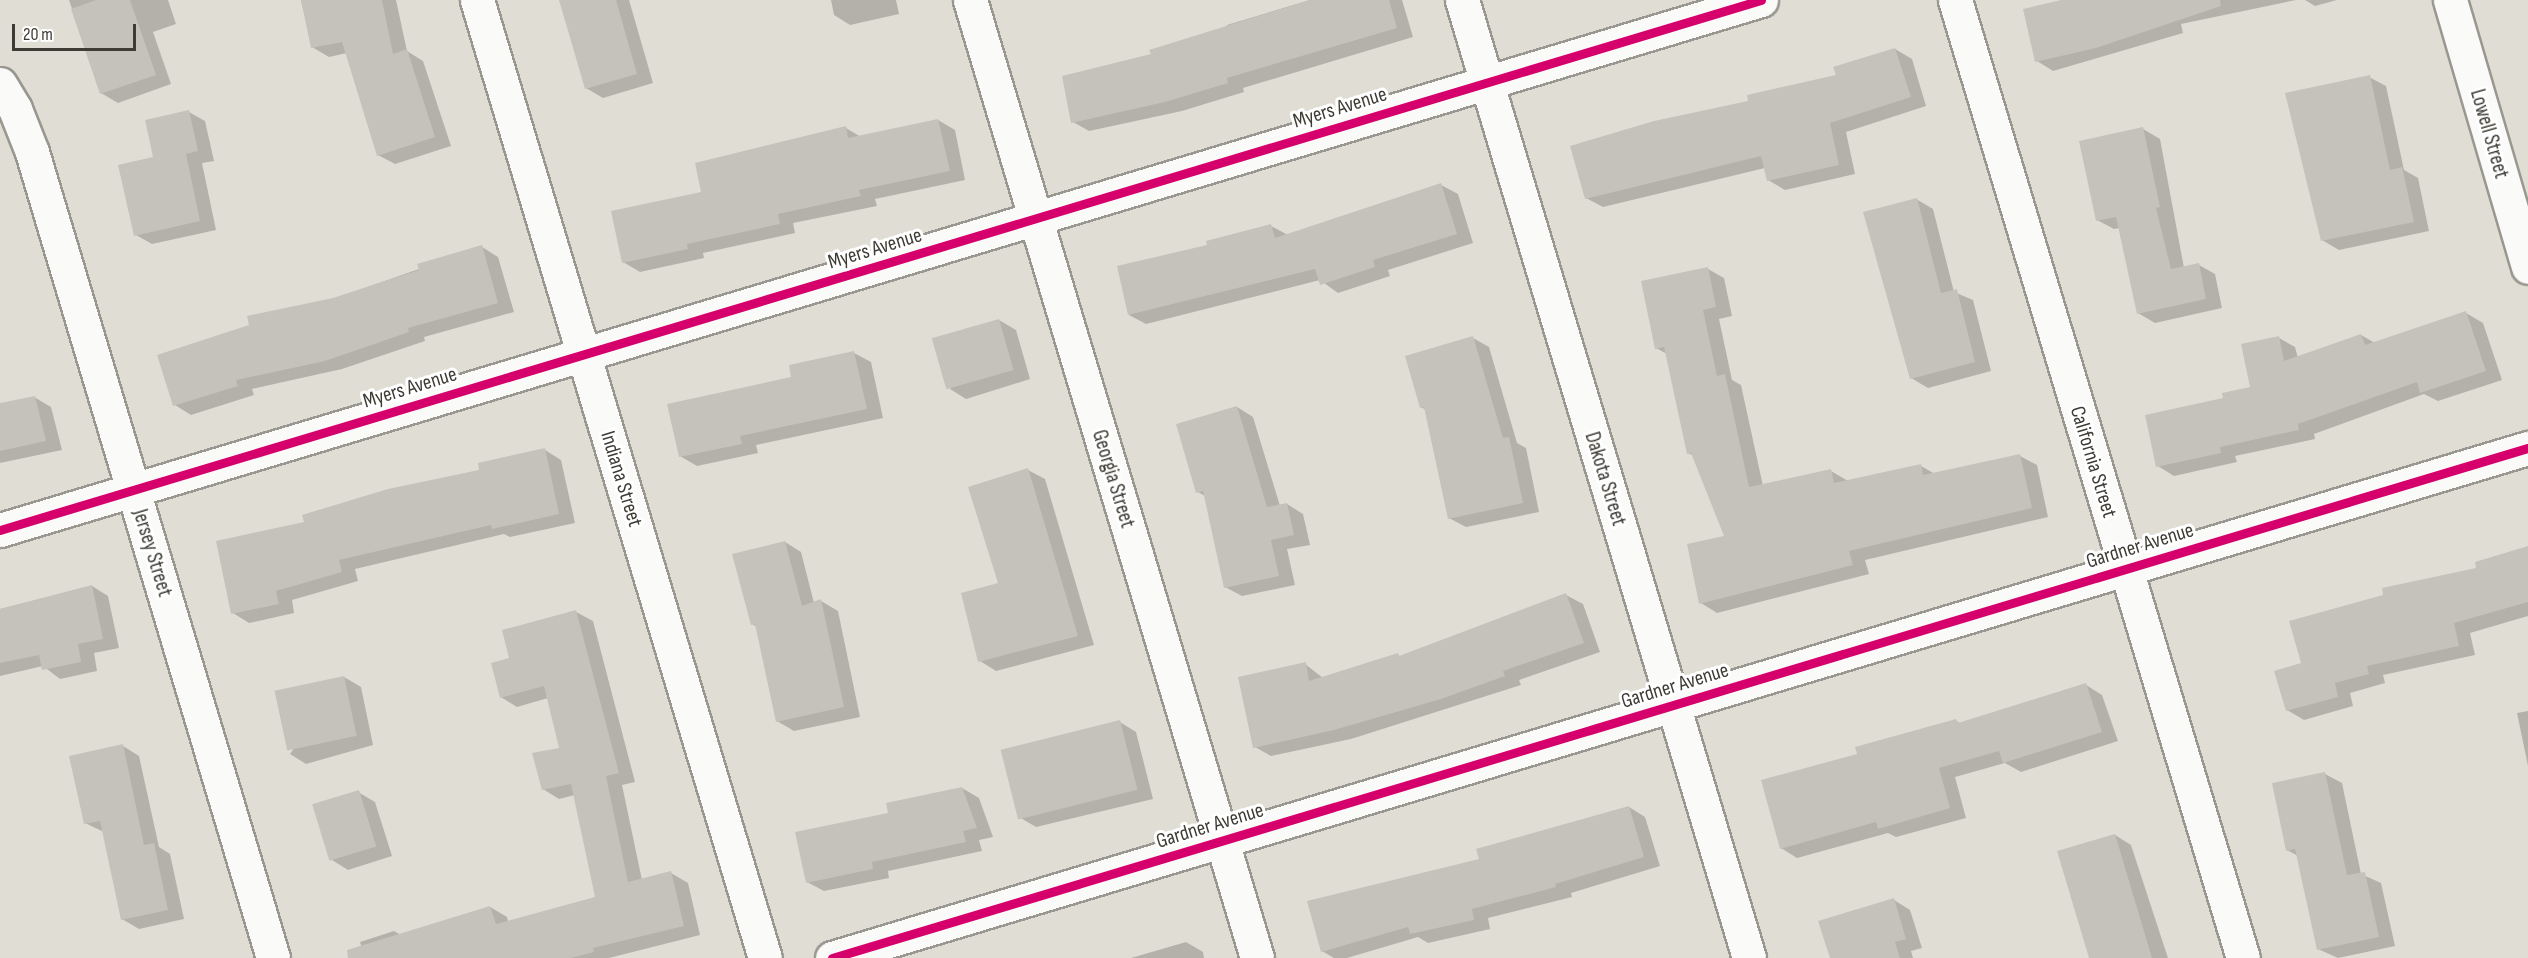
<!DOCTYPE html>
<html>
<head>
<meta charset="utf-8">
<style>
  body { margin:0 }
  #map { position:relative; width:2528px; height:958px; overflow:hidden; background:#e0ded4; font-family:"Sofia Sans Condensed",sans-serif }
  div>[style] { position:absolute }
  .shadow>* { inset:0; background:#0003 }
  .building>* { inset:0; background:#c4c2bb; transform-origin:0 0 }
  .roads { filter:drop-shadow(2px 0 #999790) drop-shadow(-2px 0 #999790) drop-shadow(0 2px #999790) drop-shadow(0 -2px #999790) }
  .street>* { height:33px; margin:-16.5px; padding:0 16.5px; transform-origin:16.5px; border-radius:16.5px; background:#fafaf9 }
  .cycleway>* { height:9px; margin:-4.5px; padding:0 4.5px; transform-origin:4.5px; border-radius:4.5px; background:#d6006c }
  span { translate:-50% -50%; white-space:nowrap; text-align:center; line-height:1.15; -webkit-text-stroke:6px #fff; paint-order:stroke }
  .street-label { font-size:21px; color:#3d3b34 }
  .scale { position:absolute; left:12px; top:24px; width:124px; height:27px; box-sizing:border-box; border:3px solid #3d3b34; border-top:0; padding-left:8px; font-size:18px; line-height:21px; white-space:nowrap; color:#3d3b34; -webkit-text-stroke:4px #fff; paint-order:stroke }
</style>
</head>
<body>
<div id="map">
  <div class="shadow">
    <i style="clip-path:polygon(69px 0,168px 0,176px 24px,153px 32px,171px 84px,118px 103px,101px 93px)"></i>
    <i style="clip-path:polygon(301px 0,396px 0,407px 51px,423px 61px,451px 146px,395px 164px,378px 155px,347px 53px,329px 57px,312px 47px)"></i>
    <i style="clip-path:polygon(560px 0,629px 0,653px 83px,603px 98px,586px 88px)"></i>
    <i style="clip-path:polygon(831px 0,896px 0,899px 14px,850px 25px,834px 15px)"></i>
    <i style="clip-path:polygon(1310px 0,1402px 0,1413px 37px,1243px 88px,1244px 92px,1182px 111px,1089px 131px,1073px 122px,1153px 55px,1227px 28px,1227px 25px)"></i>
    <i style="clip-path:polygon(2067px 0,2296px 0,2181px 24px,2183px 33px,2053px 71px,2037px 61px)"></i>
    <i style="clip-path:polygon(2305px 0,2337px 0,2315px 6px)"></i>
    <i style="clip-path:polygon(1895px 49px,1912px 59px,1926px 106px,1846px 132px,1855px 174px,1785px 190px,1768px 180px,1765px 168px,1603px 207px,1586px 198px)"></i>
    <i style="clip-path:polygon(2369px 77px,2386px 86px,2404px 170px,2418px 178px,2429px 231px,2339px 250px,2322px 240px)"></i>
    <i style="clip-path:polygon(189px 112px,205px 121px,214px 161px,202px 163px,216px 230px,152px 244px,136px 235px,154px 158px)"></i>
    <i style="clip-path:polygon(938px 120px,955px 130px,965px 180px,875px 199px,877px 206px,793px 223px,795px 233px,703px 253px,704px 258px,640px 272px,623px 262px,703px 193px,846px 128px,861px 137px)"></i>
    <i style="clip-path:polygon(2143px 129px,2160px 139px,2184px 268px,2199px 265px,2215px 274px,2222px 308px,2155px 323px,2138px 313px,2120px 228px,2114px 229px,2097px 220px)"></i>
    <i style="clip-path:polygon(1441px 185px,1458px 194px,1473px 243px,1388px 270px,1390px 276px,1338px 293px,1320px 280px,1146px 324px,1129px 315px,1209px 246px,1271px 226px,1288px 235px)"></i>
    <i style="clip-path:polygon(1916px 199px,1933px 209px,1954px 292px,1973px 300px,1991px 371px,1928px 388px,1911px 378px)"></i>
    <i style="clip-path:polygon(482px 247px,498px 257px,514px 312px,424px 337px,425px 341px,342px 369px,252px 389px,254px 395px,191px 415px,175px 405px,333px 299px)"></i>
    <i style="clip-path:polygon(1708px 269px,1724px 278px,1732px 316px,1719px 319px,1732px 380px,1741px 385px,1763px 486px,1831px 471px,1848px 481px,1921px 466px,1935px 474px,2020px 456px,2037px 465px,2048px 517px,1865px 560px,1869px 574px,1717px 613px,1701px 603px,1726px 537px,1694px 456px,1688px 453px,1667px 354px,1656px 348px)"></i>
    <i style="clip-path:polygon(2466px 313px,2483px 323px,2502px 380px,2438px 401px,2424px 394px,2314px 434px,2315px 439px,2235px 456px,2237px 462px,2174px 476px,2158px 466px,2225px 399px,2252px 388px,2279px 338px,2295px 347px,2298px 358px,2361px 335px,2375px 343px)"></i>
    <i style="clip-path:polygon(999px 320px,1016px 330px,1030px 379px,966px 399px,950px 389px)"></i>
    <i style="clip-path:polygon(1473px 338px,1489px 347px,1517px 443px,1526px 448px,1539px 512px,1466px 527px,1449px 518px,1426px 410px,1421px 407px)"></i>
    <i style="clip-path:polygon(854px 353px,871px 362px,883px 418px,756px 445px,758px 453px,697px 466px,680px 456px,793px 379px)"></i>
    <i style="clip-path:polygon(34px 397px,51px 407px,62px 450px,0 463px,0 404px)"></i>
    <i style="clip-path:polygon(1237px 407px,1253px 417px,1280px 506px,1287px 504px,1303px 514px,1310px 545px,1287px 549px,1295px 585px,1242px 596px,1225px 587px,1205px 496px,1198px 492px)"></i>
    <i style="clip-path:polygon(545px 450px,561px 460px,575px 523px,510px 537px,504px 534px,355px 569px,358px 581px,292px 600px,294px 613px,249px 623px,233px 613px,306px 523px)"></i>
    <i style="clip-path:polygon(1028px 470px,1045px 479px,1094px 645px,996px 671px,980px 661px)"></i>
    <i style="clip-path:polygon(785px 542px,801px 552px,814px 603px,821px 601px,838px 611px,860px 717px,794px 731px,777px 721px,757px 627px,752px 624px)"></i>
    <i style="clip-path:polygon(2528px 548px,2528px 616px,2470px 633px,2475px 655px,2383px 675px,2385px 683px,2350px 693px,2353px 706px,2304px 720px,2287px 710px,2303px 664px,2478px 569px)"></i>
    <i style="clip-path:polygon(92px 586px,108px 596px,119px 648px,94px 653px,97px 671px,60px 679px,43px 666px,0 676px,0 609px)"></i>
    <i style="clip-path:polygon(1566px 595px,1583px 604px,1600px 652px,1519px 680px,1521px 685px,1351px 739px,1271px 756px,1255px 747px,1305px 664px,1323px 678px,1398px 655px,1401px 657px)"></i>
    <i style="clip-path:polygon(576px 612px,593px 621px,635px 782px,622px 785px,642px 880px,671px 873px,688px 883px,700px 935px,609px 958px,365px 958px,360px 942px,394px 931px,401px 935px,490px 907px,507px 917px,508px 922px,597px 898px,575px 795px,559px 799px,543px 789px,561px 749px,548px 698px,517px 707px,501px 697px,511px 660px)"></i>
    <i style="clip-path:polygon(344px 677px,361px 687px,373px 745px,306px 764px,290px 754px)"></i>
    <i style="clip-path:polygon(2086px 685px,2102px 695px,2118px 741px,2021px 772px,2005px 763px,1955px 777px,1966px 818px,1896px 837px,1888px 833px,1797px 858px,1781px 848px,1859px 755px,1956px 721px,1962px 724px)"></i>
    <i style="clip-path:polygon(2528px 711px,2528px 766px,2517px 713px)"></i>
    <i style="clip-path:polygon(1120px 722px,1136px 732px,1153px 799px,1036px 827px,1019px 817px)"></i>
    <i style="clip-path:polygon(123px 746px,139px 756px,159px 847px,170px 854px,184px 919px,139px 929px,122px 919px,104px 832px,85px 823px)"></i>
    <i style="clip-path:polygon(2325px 774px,2342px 783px,2361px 874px,2381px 883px,2395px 946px,2338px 958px,2318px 949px,2298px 856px,2287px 850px)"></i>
    <i style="clip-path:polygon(962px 788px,979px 798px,993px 837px,979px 840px,982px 851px,888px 871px,889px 878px,824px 891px,807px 882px,890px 814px)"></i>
    <i style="clip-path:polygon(358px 792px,375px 802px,392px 856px,348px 870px,332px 860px)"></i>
    <i style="clip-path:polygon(1629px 807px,1645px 817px,1660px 866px,1571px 893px,1572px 897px,1488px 918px,1490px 929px,1428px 943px,1418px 937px,1347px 958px,1334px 958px,1322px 951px)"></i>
    <i style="clip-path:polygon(2115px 835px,2131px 845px,2168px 958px,2090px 958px)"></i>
    <i style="clip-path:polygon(1894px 900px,1910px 910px,1922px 948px,1911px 951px,1913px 958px,1831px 958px)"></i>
    <i style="clip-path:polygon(1186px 942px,1203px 952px,1204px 958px,1131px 958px)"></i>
  </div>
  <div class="building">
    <i style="clip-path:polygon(96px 0,130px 0,156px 75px,100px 94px,71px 9px)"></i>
    <i style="clip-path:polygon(301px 0,382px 0,393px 54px,407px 49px,435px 137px,377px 156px,342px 42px,311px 48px)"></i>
    <i style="clip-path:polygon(559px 0,616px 0,637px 74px,585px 89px)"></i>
    <i style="clip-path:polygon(1310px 0,1389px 0,1397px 28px,1227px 78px,1228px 83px,1165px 102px,1071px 123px,1062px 76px,1151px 54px,1149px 50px)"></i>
    <i style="clip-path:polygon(2061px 0,2220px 0,2221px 6px,2096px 48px,2035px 62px,2023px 9px)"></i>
    <i style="clip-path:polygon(1895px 48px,1911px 97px,1830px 123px,1839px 165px,1767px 181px,1761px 156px,1585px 199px,1570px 146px,1654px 121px,1748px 101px,1747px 95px,1836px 75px,1833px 67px)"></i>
    <i style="clip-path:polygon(2370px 75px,2390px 170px,2402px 167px,2414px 222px,2321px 241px,2285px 93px)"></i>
    <i style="clip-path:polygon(189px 110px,198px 151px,186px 154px,200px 221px,134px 236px,118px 165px,153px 157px,145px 120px)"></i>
    <i style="clip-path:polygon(938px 119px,950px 171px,859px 190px,861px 196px,778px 214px,780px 224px,687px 244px,688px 249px,622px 263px,611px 211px,701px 192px,695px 163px,846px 126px,848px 138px)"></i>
    <i style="clip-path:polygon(2143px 127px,2160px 207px,2156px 208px,2171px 269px,2199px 263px,2206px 299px,2137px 314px,2116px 217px,2096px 221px,2079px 141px)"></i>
    <i style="clip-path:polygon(1441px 183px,1457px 234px,1373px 260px,1375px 267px,1320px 285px,1315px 269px,1128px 315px,1117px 266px,1207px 245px,1206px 241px,1271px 224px,1275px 238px)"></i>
    <i style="clip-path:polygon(1917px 198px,1941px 293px,1957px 289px,1975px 362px,1910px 379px,1863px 212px)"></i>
    <i style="clip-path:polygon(482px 245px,498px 303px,408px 328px,409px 332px,325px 361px,236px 380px,238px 386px,173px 406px,157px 355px,249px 325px,247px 316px,333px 298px,419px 270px,417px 264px)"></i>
    <i style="clip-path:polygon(1708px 267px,1716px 307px,1703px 310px,1717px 376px,1725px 374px,1749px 487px,1831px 469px,1834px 483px,1921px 464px,1923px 475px,2020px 454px,2032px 508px,1849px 551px,1853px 565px,1699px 604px,1687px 544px,1724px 536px,1691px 453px,1687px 454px,1664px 347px,1655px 349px,1641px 281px)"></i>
    <i style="clip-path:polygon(2466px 311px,2486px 371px,2420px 393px,2417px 382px,2298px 424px,2299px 430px,2220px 447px,2221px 453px,2156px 467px,2145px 415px,2223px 398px,2222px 393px,2250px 387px,2241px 344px,2279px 336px,2284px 361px,2361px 334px,2365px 345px)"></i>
    <i style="left:999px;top:319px;width:53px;height:70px;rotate:74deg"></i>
    <i style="clip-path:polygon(1473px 336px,1503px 438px,1509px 437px,1523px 503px,1448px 519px,1424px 407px,1420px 408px,1405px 356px)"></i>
    <i style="clip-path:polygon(854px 351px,867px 409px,740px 436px,742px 444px,679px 457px,667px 404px,791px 377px,789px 365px)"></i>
    <i style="clip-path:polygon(35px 396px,46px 441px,0 451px,0 403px)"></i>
    <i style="clip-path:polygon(1237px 406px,1267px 507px,1287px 503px,1294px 535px,1271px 540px,1279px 576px,1224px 588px,1203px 491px,1196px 493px,1176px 424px)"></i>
    <i style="clip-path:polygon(545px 448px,559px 514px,492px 529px,491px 525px,339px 560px,342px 572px,276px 591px,279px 604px,231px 614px,216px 541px,304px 522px,302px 515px,388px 489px,479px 470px,478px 463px)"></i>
    <i style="clip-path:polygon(1028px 468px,1078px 636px,978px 662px,961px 593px,998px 583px,968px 487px)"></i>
    <i style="clip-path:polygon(785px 541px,802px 606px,821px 599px,844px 707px,776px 722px,755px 624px,751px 625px,732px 554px)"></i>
    <i style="clip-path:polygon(2528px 546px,2528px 602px,2454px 623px,2459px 646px,2367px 666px,2369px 674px,2335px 683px,2338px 697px,2286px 711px,2274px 671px,2301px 663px,2289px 621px,2383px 595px,2382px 588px,2476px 568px,2475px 562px)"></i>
    <i style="clip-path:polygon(92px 585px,103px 639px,78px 644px,81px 662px,42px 670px,39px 655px,0 663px,0 609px)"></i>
    <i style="clip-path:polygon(1566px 593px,1584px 643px,1503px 671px,1505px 676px,1441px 699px,1334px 730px,1253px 748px,1238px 677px,1306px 662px,1309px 681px,1398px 653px,1399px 656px)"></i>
    <i style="clip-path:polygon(576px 610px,619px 773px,606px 776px,628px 882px,671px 871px,684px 926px,593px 948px,594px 952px,571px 958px,348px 958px,347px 950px,490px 906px,496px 924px,595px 897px,571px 784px,542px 790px,532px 753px,559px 748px,544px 686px,500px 698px,491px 663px,509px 658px,502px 630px)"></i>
    <i style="left:344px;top:676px;width:61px;height:71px;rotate:78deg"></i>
    <i style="clip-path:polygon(2086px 683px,2102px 732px,2003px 763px,1999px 751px,1939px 768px,1950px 808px,1878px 829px,1876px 822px,1780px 849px,1761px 780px,1857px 754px,1855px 747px,1956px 719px,1958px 723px)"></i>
    <i style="left:1120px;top:720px;width:72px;height:123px;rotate:76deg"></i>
    <i style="clip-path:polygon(123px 744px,144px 845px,154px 843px,168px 910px,121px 920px,100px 821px,84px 824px,69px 756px)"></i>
    <i style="clip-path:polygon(2325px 772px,2347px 875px,2365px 872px,2379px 937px,2317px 950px,2295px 849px,2286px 851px,2272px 783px)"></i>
    <i style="clip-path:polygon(962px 787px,977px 828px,963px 831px,966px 842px,872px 862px,873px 869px,806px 883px,795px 832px,888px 813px,886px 803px)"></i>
    <i style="left:359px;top:790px;width:59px;height:49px;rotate:73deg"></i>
    <i style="clip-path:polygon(1629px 806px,1644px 857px,1555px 884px,1556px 887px,1472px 909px,1474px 920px,1410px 934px,1408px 927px,1321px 952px,1307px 901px,1479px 859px,1476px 849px)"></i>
    <i style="clip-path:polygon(2115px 834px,2152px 958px,2089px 958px,2057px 851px)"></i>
    <i style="clip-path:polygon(1894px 898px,1906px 939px,1895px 942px,1900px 958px,1830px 958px,1818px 921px)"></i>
  </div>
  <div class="roads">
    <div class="street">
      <i style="left:477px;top:0;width:1000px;rotate:73.27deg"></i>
      <i style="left:970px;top:0;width:1000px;rotate:73.32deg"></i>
      <i style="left:1462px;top:0;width:1000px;rotate:73.32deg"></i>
      <i style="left:1955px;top:0;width:1000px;rotate:73.27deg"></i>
      <i style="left:2450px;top:0;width:278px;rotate:73.7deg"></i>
      <i style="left:0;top:84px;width:29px;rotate:59deg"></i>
      <i style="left:15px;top:109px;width:46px;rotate:68.4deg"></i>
      <i style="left:32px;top:152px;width:841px;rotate:73.35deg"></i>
      <i style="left:0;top:530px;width:1839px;rotate:-16.75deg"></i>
      <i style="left:832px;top:958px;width:1771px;rotate:-16.74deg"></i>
    </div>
  </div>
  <div class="cycleway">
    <i style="left:0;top:530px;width:1839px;rotate:-16.75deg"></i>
    <i style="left:832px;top:958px;width:1771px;rotate:-16.74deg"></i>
  </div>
  <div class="street-label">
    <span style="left:1340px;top:108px;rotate:-17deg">Myers Avenue</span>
    <span style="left:2489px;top:134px;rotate:74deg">Lowell Street</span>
    <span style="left:875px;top:249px;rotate:-17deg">Myers Avenue</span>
    <span style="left:410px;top:388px;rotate:-17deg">Myers Avenue</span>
    <span style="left:2093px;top:462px;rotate:73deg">California Street</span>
    <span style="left:621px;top:479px;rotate:73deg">Indiana Street</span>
    <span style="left:1113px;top:479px;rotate:73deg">Georgia Street</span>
    <span style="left:1605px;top:479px;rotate:73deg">Dakota Street</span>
    <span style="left:2140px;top:546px;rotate:-17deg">Gardner Avenue</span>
    <span style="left:152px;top:553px;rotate:73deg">Jersey Street</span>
    <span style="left:1675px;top:686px;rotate:-17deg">Gardner Avenue</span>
    <span style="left:1210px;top:826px;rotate:-17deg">Gardner Avenue</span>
  </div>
  <div class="scale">20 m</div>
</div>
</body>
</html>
